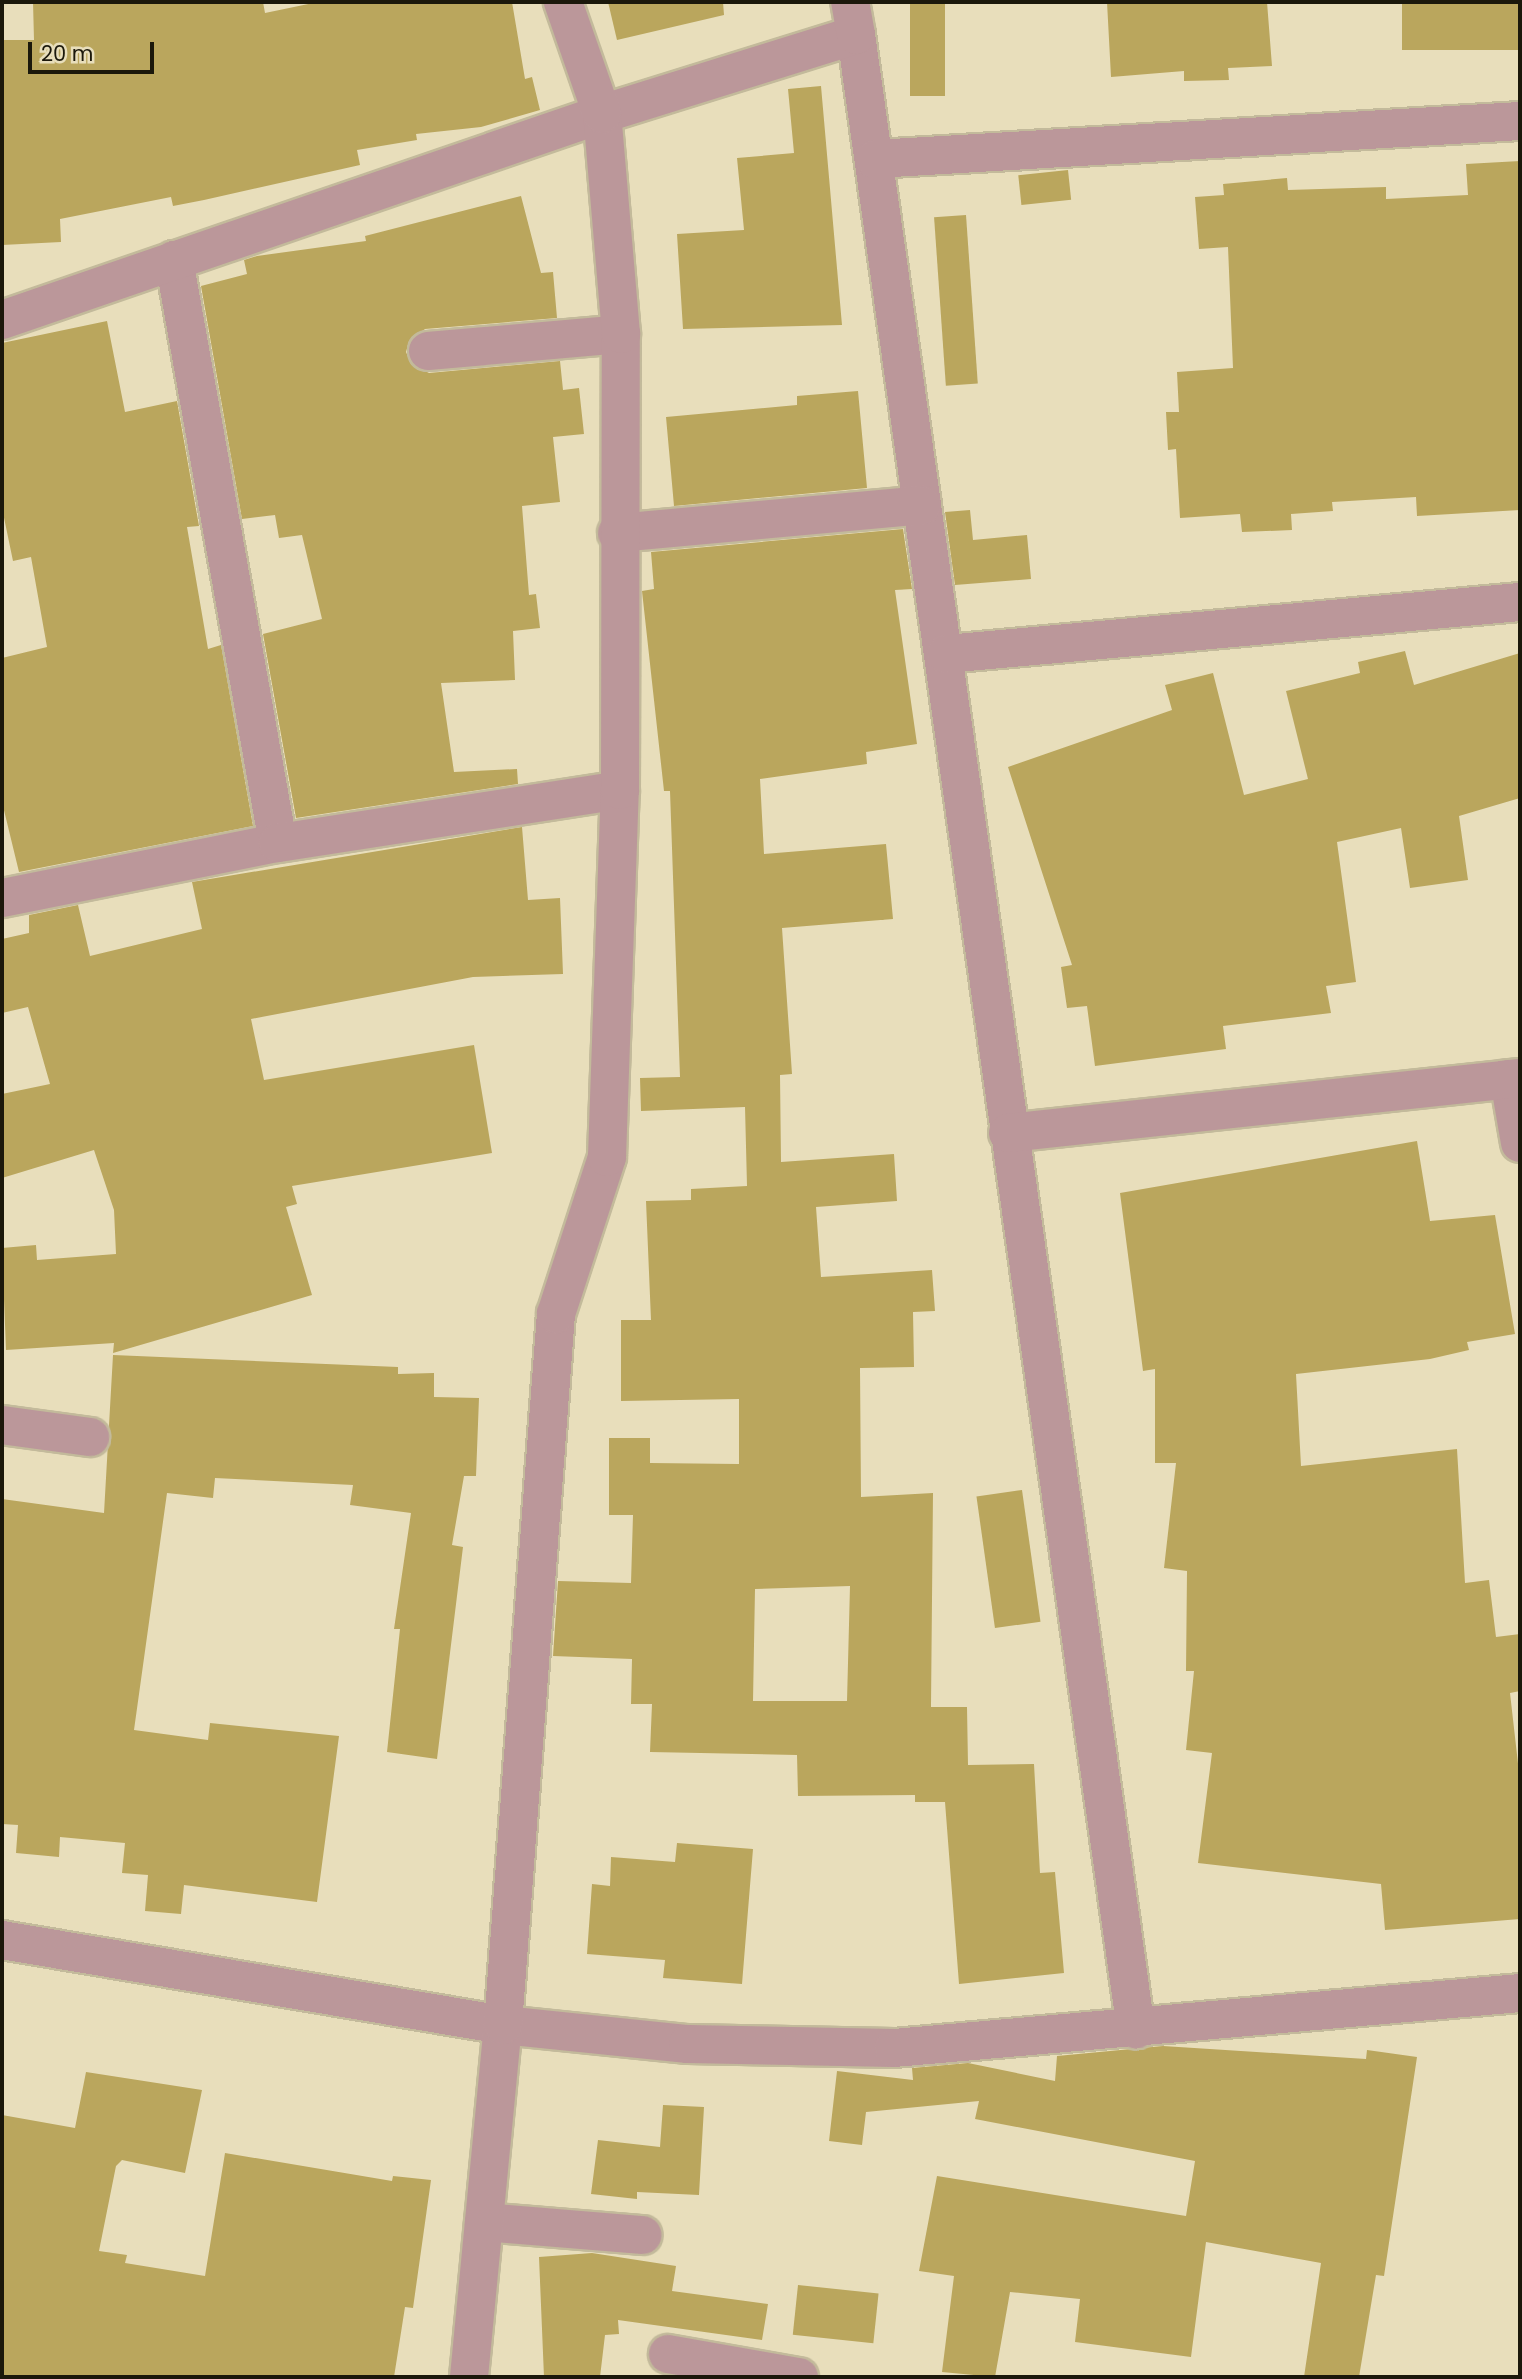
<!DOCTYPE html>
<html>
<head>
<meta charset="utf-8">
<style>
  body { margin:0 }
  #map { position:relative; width:1522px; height:2379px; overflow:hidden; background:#e8debb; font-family:Poppins,sans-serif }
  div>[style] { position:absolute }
  .building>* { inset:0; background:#baa65d; transform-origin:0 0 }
  .roads { filter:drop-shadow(2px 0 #c3ba9b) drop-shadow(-2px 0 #c3ba9b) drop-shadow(0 2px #c3ba9b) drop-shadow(0 -2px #c3ba9b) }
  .minor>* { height:38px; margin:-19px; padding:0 19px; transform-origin:19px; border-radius:19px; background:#bb979a }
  span { translate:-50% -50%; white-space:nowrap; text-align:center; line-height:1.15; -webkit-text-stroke:6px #e8debb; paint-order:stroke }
  .frame { position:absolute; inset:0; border:4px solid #1b180b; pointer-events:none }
  .scale { position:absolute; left:28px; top:42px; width:126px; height:32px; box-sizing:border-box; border:4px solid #1b180b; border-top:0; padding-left:9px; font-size:21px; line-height:24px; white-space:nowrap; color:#1b180b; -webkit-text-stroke:5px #e8debb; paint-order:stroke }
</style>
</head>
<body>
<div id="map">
  <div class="building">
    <i style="clip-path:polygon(33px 2px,263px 2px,265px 13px,318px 2px,512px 2px,525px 79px,532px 77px,540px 110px,481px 127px,416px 134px,417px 140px,357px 150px,360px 165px,204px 200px,173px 206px,171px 197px,60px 219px,61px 242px,2px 245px,2px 40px,34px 40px)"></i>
    <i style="clip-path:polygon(608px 2px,723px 2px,724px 15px,617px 40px)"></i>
    <i style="left:910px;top:2px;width:35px;height:94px"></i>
    <i style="clip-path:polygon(1107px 2px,1267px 2px,1272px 66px,1228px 68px,1229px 80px,1184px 81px,1184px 71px,1111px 77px)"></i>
    <i style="left:1402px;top:2px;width:118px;height:48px"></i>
    <i style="clip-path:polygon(821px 86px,842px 325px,683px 329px,677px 234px,744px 230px,737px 158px,794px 153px,788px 89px)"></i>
    <i style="clip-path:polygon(1520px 161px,1520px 510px,1417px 516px,1416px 497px,1332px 502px,1333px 511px,1291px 514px,1292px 530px,1242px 532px,1240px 514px,1180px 518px,1176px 449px,1168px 450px,1166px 412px,1179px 412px,1177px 372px,1233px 368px,1228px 247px,1199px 249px,1195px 197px,1224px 195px,1223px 184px,1287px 178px,1288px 190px,1386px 187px,1386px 199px,1468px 195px,1466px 164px)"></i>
    <i style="left:1068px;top:170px;width:30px;height:50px;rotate:84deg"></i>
    <i style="clip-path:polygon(521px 196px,541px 273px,553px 272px,557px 318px,425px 329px,409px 341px,406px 352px,411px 364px,429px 373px,560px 361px,563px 390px,579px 388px,584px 434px,553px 437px,560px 502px,522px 506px,529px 595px,536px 594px,540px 628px,513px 631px,515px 680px,441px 683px,454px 772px,517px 769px,518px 784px,296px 818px,263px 634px,322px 619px,302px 535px,279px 538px,275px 515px,242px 519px,201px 286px,247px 274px,244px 260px,257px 256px,366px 241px,365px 236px)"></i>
    <i style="left:966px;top:215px;width:169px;height:32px;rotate:86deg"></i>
    <i style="clip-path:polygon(107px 321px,125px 412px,177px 401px,199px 526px,187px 527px,208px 649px,221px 645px,253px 826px,19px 872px,2px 802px,2px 658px,47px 647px,31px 557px,13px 561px,2px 508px,2px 343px)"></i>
    <i style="clip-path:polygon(858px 391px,867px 488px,674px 506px,666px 417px,797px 405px,797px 396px)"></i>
    <i style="clip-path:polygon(970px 510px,973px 540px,1027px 535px,1031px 579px,955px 585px,945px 512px)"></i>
    <i style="clip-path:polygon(evenodd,903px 529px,912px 589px,895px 590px,917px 744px,866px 752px,867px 764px,760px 779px,764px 854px,886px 844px,893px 919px,782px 928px,792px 1074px,780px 1075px,781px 1162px,894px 1154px,897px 1201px,816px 1207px,821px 1277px,932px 1270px,935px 1311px,913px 1312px,914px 1367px,860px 1368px,861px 1497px,933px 1493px,931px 1707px,967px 1707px,968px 1765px,1034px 1764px,1040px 1873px,1055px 1872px,1064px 1973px,959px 1984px,945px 1802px,915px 1802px,915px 1795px,798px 1796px,797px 1755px,650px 1752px,652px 1704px,631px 1704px,632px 1659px,553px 1656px,558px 1581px,631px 1583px,633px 1515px,609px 1515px,609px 1438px,650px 1438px,650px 1463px,739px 1464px,739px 1399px,621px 1401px,621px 1320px,651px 1320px,646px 1201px,691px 1200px,691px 1189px,747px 1186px,745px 1107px,641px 1111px,640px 1078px,680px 1077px,670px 791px,664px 791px,642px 591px,654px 589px,651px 552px,903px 529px,850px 1586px,847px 1701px,753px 1701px,755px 1589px,850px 1586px)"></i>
    <i style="clip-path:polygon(1405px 651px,1414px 685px,1520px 653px,1520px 798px,1459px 816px,1468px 880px,1410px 888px,1401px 828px,1337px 842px,1356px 982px,1326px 986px,1331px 1013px,1223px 1026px,1226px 1049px,1095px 1066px,1087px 1006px,1067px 1008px,1061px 967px,1072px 965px,1008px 767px,1172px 710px,1165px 685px,1213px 673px,1244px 795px,1308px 779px,1286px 691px,1360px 673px,1358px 662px)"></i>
    <i style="clip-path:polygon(522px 827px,528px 900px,560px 898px,563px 974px,473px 977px,251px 1019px,264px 1080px,474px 1045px,492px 1153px,292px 1186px,297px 1204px,286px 1207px,312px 1295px,113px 1353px,114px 1343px,6px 1350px,2px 1248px,36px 1245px,37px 1260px,116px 1254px,114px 1210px,94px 1150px,2px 1178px,2px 1094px,50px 1084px,28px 1007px,2px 1013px,2px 939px,29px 933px,29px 915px,78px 905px,90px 956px,202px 929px,192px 882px)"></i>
    <i style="clip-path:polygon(1417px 1141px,1430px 1221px,1495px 1215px,1515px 1334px,1467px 1342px,1469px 1350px,1430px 1359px,1296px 1374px,1301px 1466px,1457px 1449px,1465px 1583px,1489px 1580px,1496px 1637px,1520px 1634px,1520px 1691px,1510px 1693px,1520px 1781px,1520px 1919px,1385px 1930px,1381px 1884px,1198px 1863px,1212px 1753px,1186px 1750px,1194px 1671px,1186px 1671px,1187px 1571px,1164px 1568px,1176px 1463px,1155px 1463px,1155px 1369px,1143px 1371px,1120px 1193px)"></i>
    <i style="clip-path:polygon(113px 1355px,398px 1367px,398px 1374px,434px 1373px,434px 1397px,479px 1398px,476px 1476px,464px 1476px,452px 1545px,463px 1547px,437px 1759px,387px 1752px,400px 1629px,394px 1629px,411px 1513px,350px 1505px,353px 1485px,215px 1478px,213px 1498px,167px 1493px,134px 1730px,208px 1740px,210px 1723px,339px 1736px,317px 1902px,184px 1885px,181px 1914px,145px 1911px,148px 1875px,122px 1873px,125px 1843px,60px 1837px,59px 1857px,16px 1853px,18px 1825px,2px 1824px,2px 1499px,104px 1513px)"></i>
    <i style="left:1022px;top:1490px;width:133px;height:46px;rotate:82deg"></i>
    <i style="clip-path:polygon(677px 1843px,753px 1849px,742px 1984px,663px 1978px,665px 1960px,587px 1954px,592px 1884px,610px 1886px,611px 1857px,675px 1862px)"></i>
    <i style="clip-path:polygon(1163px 2046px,1366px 2059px,1367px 2050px,1417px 2057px,1384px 2276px,1376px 2275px,1359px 2377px,1304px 2377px,1321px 2263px,1206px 2242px,1191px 2357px,1075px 2342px,1080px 2299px,1010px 2292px,995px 2377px,942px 2372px,954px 2276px,919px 2271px,937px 2176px,1186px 2216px,1195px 2161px,975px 2119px,979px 2101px,866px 2112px,862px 2145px,829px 2141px,837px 2071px,913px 2080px,912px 2068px,968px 2063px,1055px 2081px,1057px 2056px)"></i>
    <i style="clip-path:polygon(86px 2072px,202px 2090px,185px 2173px,122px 2160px,116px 2166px,99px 2251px,127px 2255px,125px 2263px,205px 2276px,225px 2153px,392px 2181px,393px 2176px,431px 2180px,413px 2308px,405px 2307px,394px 2377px,2px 2377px,2px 2115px,75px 2128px)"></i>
    <i style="clip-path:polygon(663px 2105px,704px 2107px,699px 2195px,637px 2192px,637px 2199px,591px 2194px,598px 2140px,660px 2147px)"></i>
    <i style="clip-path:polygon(592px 2253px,676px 2266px,672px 2291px,768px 2304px,762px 2340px,618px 2320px,619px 2334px,605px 2335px,600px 2377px,544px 2377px,539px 2257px)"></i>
    <i style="left:798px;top:2285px;width:81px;height:50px;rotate:6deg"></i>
  </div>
  <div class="roads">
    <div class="minor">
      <i style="left:856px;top:35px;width:2014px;rotate:82.01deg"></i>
      <i style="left:875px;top:159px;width:646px;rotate:-3.37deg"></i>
      <i style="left:174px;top:260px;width:592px;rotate:79.89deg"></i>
      <i style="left:2px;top:320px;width:634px;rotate:-18.95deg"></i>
      <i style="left:602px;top:114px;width:266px;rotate:-17.3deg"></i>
      <i style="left:856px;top:35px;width:34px;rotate:-100deg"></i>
      <i style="left:428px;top:351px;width:194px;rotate:-5deg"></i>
      <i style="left:617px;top:533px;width:306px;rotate:-5.2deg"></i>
      <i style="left:946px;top:654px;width:576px;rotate:-5.18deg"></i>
      <i style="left:2px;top:898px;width:281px;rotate:-11.3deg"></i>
      <i style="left:278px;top:843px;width:346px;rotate:-8.8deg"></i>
      <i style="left:1509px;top:1079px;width:65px;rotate:80.2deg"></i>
      <i style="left:1008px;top:1133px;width:515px;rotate:-6.13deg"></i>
      <i style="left:2px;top:1425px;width:89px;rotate:7.8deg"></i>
      <i style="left:2px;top:1940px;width:508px;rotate:9.63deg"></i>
      <i style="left:503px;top:2025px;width:186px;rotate:5.9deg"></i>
      <i style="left:688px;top:2044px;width:206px;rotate:1.1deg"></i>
      <i style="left:894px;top:2048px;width:628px;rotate:-5.02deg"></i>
      <i style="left:484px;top:2222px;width:159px;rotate:4.7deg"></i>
      <i style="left:668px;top:2354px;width:133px;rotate:10deg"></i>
      <i style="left:469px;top:2377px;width:354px;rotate:-84.5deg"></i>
      <i style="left:503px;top:2025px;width:713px;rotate:-85.74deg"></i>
      <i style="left:556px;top:1314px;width:165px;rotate:-72deg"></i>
      <i style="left:607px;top:1157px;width:367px;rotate:-88deg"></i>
      <i style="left:620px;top:790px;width:456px;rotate:-89.9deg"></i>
      <i style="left:621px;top:334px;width:221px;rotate:-94.9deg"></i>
      <i style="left:602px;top:114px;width:119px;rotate:-109.2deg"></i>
    </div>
  </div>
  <div class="frame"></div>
  <div class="scale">20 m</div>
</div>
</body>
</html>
